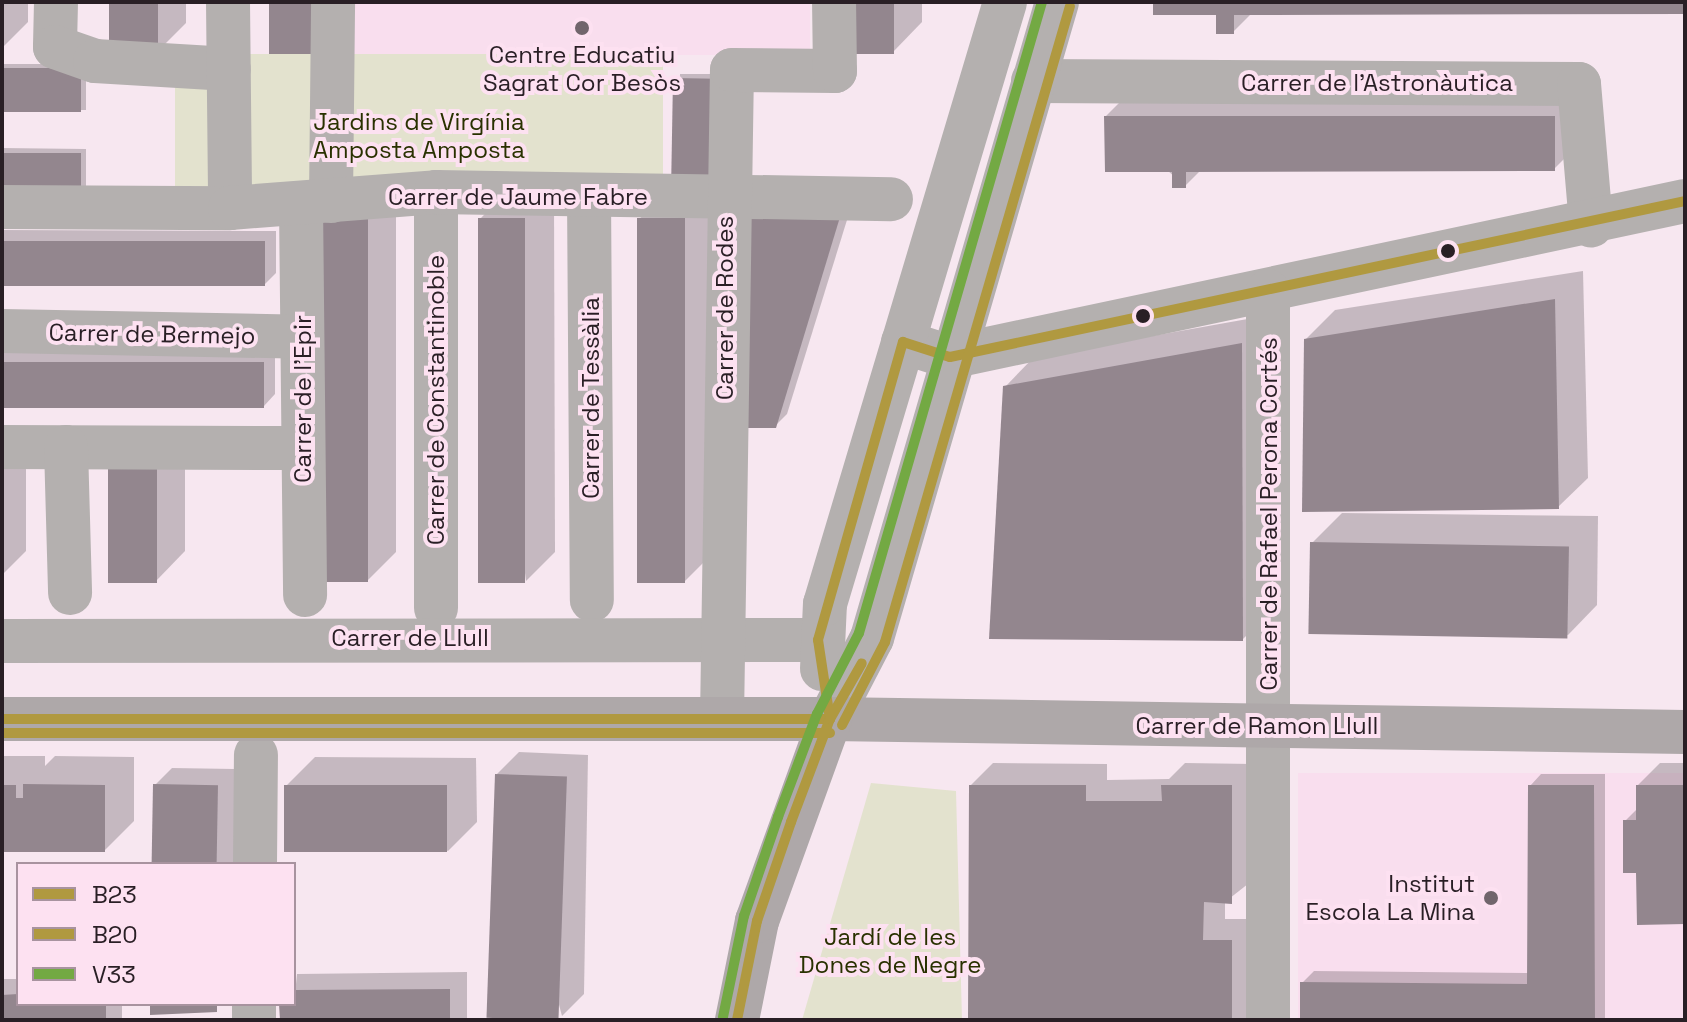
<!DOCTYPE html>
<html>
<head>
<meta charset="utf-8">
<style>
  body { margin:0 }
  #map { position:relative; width:1687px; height:1022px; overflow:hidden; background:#f7e7f0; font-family:"Space Grotesk",sans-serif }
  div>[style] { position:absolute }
  .built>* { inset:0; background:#f9deee; transform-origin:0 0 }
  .green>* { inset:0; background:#e3e2ce; transform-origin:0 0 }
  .shadow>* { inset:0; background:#0003; transform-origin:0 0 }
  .building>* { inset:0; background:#93868e; transform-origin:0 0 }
  .minor>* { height:44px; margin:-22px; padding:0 22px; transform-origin:22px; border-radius:22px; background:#b4b0af }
  .major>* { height:44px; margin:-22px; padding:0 22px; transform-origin:22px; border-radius:22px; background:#aea8a9 }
  .bus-1>* { height:10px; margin:-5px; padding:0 5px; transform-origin:5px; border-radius:5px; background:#b09940 }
  .bus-2>* { height:10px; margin:-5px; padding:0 5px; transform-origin:5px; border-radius:5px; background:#b09940 }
  .bus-3>* { height:10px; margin:-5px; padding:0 5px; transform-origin:5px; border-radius:5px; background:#73a943 }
  .dots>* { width:22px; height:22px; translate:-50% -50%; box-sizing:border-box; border:4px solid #fde1f1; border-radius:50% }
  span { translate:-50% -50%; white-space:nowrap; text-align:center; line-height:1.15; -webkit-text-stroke:8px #fde1f1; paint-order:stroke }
  .poi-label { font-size:24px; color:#291f25 }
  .right { translate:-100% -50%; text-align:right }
  .street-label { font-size:24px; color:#291f25 }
  .park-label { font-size:24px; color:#293100 }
  .frame { position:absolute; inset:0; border:4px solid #291f25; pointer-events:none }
  .legend { position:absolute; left:16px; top:862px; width:280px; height:144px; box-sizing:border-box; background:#fde1f1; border:2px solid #a8939f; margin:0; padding:10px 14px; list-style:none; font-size:24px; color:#291f25 }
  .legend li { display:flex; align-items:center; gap:16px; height:40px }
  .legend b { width:40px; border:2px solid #a8939f }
</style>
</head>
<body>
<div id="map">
  <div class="built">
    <i style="left:354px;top:2px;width:456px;height:53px"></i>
    <i style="left:1298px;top:773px;width:387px;height:247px"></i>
  </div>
  <div class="green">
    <i style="left:175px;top:54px;width:488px;height:159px"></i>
    <i style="clip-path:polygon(871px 783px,956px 791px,962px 1020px,802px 1020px)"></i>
  </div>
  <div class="shadow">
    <i style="clip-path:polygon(2px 2px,28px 2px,28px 22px,2px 48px)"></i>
    <i style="clip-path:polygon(111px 2px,186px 2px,186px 23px,157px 52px)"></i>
    <i style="clip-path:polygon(848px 2px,922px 2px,922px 22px,893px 52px)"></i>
    <i style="clip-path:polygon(1155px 2px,1685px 2px,1685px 12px,1252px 13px,1233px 32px,1218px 13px)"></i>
    <i style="left:2px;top:64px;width:84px;height:46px"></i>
    <i style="clip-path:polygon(680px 74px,720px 74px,714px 552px,685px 581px,639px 219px,675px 190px)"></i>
    <i style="clip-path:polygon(1135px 87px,1584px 88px,1583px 140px,1554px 169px,1201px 170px,1185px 186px,1106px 116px)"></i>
    <i style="clip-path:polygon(2px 148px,86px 149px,86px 189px,2px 195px)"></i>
    <i style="clip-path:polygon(396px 189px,396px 552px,367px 581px,319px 219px)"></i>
    <i style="clip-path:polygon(509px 189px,554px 190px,555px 552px,526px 581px,480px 219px)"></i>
    <i style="clip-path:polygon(851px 207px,787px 414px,775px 426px,749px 218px)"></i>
    <i style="clip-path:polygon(2px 230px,276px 231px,276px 273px,264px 285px,2px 284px)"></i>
    <i style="clip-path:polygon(1583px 271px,1588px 478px,1558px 507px,1306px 339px,1335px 310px)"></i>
    <i style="clip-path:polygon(1270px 315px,1272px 610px,1243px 639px,1005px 387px,1034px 357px)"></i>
    <i style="clip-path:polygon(275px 351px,275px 394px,264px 406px,2px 406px,2px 352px)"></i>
    <i style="clip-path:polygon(2px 430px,26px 430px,26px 551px,2px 575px)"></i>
    <i style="clip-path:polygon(185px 430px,185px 551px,156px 581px,110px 459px)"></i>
    <i style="clip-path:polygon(1342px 513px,1598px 516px,1597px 605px,1568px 635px,1312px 543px)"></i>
    <i style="clip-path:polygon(519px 752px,588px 755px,584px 994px,562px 1016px,497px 774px)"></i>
    <i style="clip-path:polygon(2px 756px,45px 756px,45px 766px,55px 756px,134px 757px,134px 821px,105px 850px,2px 850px)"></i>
    <i style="clip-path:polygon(315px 757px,476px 758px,477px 822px,448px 851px,286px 786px)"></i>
    <i style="clip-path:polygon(993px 763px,1107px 764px,1107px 780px,1169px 779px,1185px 763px,1253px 764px,1253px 880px,1225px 902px,1225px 919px,1253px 919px,1253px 1020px,971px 1020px,971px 785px)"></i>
    <i style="clip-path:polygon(1660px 763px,1685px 763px,1685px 922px,1625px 821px,1638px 808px,1638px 785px)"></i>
    <i style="clip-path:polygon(172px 768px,235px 769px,234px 864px,154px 864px,155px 785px)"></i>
    <i style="clip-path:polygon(1541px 774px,1605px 774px,1605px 1020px,1302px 1020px,1302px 983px,1314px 971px,1529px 973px,1530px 786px)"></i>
    <i style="clip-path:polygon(467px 972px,467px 1020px,282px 1020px,281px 1004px,294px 1004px,297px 974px)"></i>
    <i style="clip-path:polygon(2px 979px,18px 979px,18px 1004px,122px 1004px,122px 1020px,2px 1020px)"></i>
  </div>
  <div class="building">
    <i style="left:109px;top:2px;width:49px;height:52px"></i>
    <i style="left:269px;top:2px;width:48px;height:52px"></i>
    <i style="left:846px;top:2px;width:48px;height:52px"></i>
    <i style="clip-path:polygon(1153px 2px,1685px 2px,1685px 14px,1234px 15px,1234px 34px,1216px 34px,1216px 15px,1153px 15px)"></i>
    <i style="left:81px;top:68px;width:44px;height:79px;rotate:90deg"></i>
    <i style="left:673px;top:78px;width:43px;height:115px;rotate:1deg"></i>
    <i style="clip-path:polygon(1104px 116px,1555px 116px,1555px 171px,1186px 172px,1186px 188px,1172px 188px,1172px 172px,1105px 172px)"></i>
    <i style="left:2px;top:153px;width:79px;height:44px"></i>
    <i style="clip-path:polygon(840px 217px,776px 428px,747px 428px,747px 218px)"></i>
    <i style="left:317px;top:218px;width:51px;height:364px"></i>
    <i style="left:478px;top:218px;width:47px;height:365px"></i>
    <i style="left:685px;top:218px;width:365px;height:48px;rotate:90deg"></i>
    <i style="left:2px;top:241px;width:263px;height:45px"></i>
    <i style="clip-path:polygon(1555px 299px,1559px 509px,1302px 512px,1304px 339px)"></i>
    <i style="clip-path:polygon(1242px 343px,1243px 641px,989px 639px,1003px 386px)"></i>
    <i style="left:2px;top:362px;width:262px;height:46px"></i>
    <i style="left:108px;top:458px;width:49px;height:125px"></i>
    <i style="left:1310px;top:542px;width:259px;height:92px;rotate:1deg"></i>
    <i style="left:495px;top:774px;width:72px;height:244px;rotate:2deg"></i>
    <i style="clip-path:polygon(23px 784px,105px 785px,105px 852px,2px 852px,2px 785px,16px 785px,16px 798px,23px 798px)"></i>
    <i style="left:153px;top:784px;width:65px;height:80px;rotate:1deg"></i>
    <i style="left:284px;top:785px;width:163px;height:67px"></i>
    <i style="clip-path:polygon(969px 785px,1086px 785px,1086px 801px,1162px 801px,1161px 785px,1232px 785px,1232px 904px,1204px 902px,1203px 940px,1232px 940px,1232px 1020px,968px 1020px)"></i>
    <i style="clip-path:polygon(1528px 785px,1594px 785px,1595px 1020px,1300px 1020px,1300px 982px,1527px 984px)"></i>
    <i style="clip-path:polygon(1636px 785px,1685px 785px,1685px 924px,1637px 925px,1636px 873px,1623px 873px,1623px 820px,1636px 820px)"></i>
    <i style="clip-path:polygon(450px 989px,450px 1020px,280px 1020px,279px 1004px,294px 1004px,294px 990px)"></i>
    <i style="clip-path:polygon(18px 994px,18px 1004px,106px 1004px,106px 1020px,2px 1020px,2px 995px)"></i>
    <i style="clip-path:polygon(150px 1004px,217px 1004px,217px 1012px,150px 1015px)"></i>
  </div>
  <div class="minor">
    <i style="left:56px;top:2px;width:45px;rotate:91.3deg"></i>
    <i style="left:55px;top:47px;width:42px;rotate:19.3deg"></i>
    <i style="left:95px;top:61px;width:134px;rotate:3.4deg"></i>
    <i style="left:228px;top:2px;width:206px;rotate:89.4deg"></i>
    <i style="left:1033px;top:81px;width:546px;rotate:0.31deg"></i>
    <i style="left:1579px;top:84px;width:142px;rotate:85.1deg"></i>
    <i style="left:436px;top:192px;width:416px;rotate:90deg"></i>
    <i style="left:589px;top:195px;width:405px;rotate:89.6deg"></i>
    <i style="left:331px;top:201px;width:199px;rotate:-89.4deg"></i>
    <i style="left:301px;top:204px;width:391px;rotate:89.4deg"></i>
    <i style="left:2px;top:207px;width:228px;rotate:0.3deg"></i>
    <i style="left:230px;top:208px;width:207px;rotate:-4.4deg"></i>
    <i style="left:436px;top:192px;width:455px;rotate:0.9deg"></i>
    <i style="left:2px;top:331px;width:300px;rotate:1.1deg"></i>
    <i style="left:903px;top:342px;width:49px;rotate:17.7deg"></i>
    <i style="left:950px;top:357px;width:751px;rotate:-11.98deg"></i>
    <i style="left:2px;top:447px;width:300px;rotate:0.2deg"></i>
    <i style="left:66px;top:447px;width:146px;rotate:88.4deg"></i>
    <i style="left:2px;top:641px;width:816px;rotate:-0.07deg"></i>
    <i style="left:822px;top:669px;width:65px;rotate:-87.4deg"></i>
    <i style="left:825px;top:604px;width:628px;rotate:-73.35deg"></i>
    <i style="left:722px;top:719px;width:649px;rotate:-89.12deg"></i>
    <i style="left:732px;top:70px;width:103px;rotate:0.6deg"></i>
    <i style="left:835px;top:71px;width:69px;rotate:-90.8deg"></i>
    <i style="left:830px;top:719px;width:91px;rotate:-62.6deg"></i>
    <i style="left:872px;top:638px;width:662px;rotate:-73.78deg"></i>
    <i style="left:255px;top:864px;width:109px;rotate:-89.5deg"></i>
    <i style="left:254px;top:1020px;width:16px;rotate:-90deg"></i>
    <i style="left:1268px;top:1020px;width:729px;rotate:-90deg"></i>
  </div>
  <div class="major">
    <i style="left:2px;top:719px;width:828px"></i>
    <i style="left:830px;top:719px;width:855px;rotate:0.87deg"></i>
    <i style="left:737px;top:1020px;width:101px;rotate:-78.6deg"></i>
    <i style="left:757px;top:921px;width:215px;rotate:-70.1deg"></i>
  </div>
  <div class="bus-1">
    <i style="left:2px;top:719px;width:828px"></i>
    <i style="left:830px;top:719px;width:80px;rotate:-98.6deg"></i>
    <i style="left:818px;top:640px;width:310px;rotate:-74.1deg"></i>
    <i style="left:903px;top:342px;width:49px;rotate:17.7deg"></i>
    <i style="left:950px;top:357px;width:751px;rotate:-11.98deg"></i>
    <i style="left:737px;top:1020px;width:101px;rotate:-78.6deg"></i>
    <i style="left:757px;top:921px;width:105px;rotate:-71deg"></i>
    <i style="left:791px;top:822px;width:110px;rotate:-69.3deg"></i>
    <i style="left:830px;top:719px;width:64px;rotate:-60.3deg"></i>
  </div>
  <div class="bus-2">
    <i style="left:842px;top:725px;width:93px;rotate:-62.6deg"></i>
    <i style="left:885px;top:642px;width:662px;rotate:-73.78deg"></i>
    <i style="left:2px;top:733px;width:828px"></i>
  </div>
  <div class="bus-3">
    <i style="left:723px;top:1017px;width:103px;rotate:-78.3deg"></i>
    <i style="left:744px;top:916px;width:105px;rotate:-71deg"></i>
    <i style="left:778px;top:817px;width:110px;rotate:-69.3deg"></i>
    <i style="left:817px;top:714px;width:91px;rotate:-62.6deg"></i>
    <i style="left:859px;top:633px;width:657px;rotate:-73.83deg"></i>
  </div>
  <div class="dots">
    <i style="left:582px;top:28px;background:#71656c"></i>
    <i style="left:1448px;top:251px;background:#291f25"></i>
    <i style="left:1143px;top:316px;background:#291f25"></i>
    <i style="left:1491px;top:898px;background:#71656c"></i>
  </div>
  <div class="poi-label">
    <span style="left:582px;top:69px">Centre Educatiu<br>Sagrat Cor Besòs</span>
    <span class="right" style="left:1475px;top:898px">Institut<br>Escola La Mina</span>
  </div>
  <div class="street-label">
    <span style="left:1377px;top:83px">Carrer de l'Astronàutica</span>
    <span style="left:518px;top:197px">Carrer de Jaume Fabre</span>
    <span style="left:725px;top:308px;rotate:-90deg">Carrer de Rodes</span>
    <span style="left:152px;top:334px;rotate:1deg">Carrer de Bermejo</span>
    <span style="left:591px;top:398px;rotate:-90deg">Carrer de Tessàlia</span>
    <span style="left:303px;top:399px;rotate:-90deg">Carrer de l'Epir</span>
    <span style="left:436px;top:400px;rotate:-90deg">Carrer de Constantinoble</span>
    <span style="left:1269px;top:514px;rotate:-90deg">Carrer de Rafael Perona Cortés</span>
    <span style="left:410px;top:638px">Carrer de Llull</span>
    <span style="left:1257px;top:726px">Carrer de Ramon Llull</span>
  </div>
  <div class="park-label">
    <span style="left:419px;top:136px">Jardins de Virgínia<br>Amposta Amposta</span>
    <span style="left:890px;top:951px">Jardí de les<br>Dones de Negre</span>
  </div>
  <div class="frame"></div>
  <ul class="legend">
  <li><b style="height:10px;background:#b09940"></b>B23</li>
  <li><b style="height:10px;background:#b09940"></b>B20</li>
  <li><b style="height:10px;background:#73a943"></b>V33</li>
  </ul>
</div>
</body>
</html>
